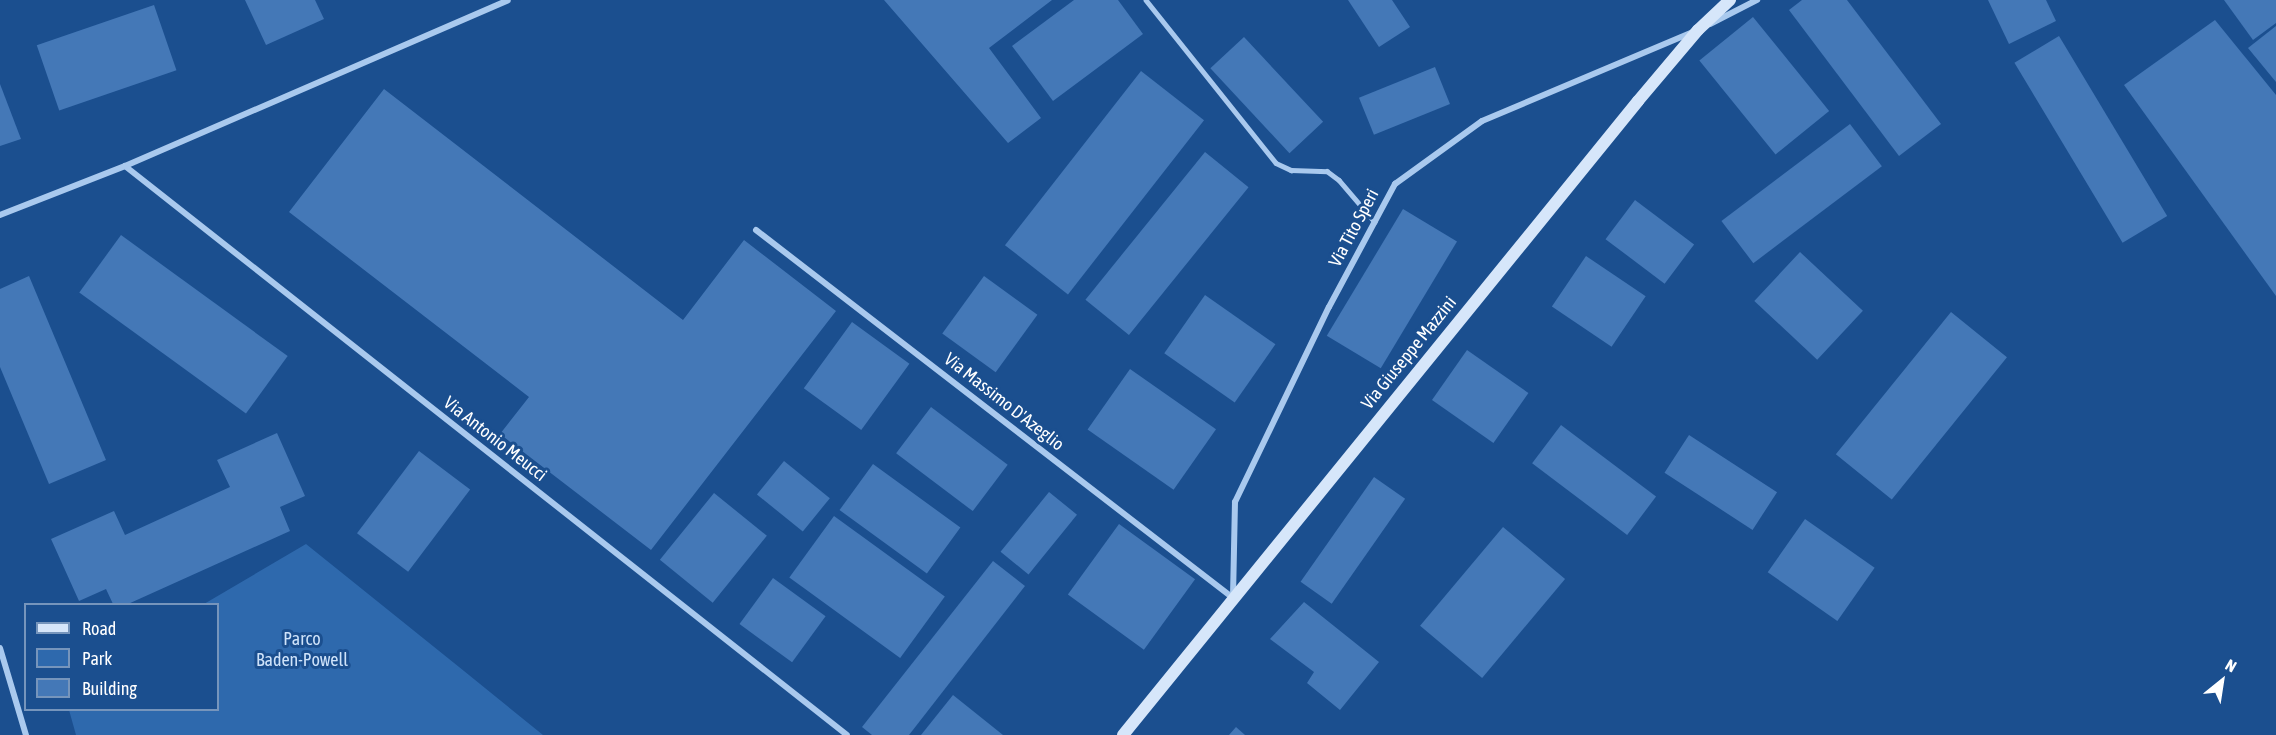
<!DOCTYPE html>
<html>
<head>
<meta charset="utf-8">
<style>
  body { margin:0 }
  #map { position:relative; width:2276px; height:735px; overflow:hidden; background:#1b4f8f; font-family:"Asap Condensed",sans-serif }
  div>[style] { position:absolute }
  .green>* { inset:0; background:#2e69ad }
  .building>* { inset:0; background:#4478b7; transform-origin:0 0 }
  .lane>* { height:4.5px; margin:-2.25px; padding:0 2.25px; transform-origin:2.25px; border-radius:2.25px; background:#a9c9ee }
  .street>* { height:6px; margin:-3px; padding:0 3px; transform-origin:3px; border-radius:3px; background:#a9c9ee }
  .secondary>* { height:12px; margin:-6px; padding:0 6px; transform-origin:6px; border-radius:6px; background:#d6e6fa }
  span { translate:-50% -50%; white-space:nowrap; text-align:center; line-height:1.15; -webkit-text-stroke:6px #1b4f8f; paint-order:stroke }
  .street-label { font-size:18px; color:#fff }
  .park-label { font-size:18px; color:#cfe3fa }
  .legend { position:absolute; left:24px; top:603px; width:195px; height:108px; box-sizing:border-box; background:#1b4f8f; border:2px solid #7695bc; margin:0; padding:8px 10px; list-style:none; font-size:18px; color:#fff }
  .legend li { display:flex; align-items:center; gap:12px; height:30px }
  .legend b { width:30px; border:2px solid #7695bc }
  .north { position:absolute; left:2192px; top:651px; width:60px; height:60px; -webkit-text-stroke:4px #1b4f8f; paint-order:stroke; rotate:30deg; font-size:16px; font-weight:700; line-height:24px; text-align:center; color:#fff }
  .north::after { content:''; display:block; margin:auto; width:21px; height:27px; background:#fff; clip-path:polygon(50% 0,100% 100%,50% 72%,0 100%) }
</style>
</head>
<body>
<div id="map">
  <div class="green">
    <i style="clip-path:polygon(306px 544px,464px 671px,543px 735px,76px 735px,69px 710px,218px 710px,218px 604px,204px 604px)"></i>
  </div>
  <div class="building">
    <i style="clip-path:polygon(245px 0,315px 0,324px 19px,266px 45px)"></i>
    <i style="clip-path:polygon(884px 0,1052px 0,989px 48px,1041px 118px,1008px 143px)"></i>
    <i style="clip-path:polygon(1074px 0,1118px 0,1143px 34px,1053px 101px,1012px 46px)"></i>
    <i style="clip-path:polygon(1348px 0,1392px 0,1410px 27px,1379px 47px)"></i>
    <i style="clip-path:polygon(1802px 0,1847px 0,1941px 124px,1899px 156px,1789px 10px)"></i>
    <i style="clip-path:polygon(1988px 0,2046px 0,2056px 21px,2009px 44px)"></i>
    <i style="clip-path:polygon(2224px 0,2276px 0,2276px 23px,2253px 40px)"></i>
    <i style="left:154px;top:5px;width:69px;height:124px;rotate:71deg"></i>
    <i style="left:1753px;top:17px;width:121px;height:69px;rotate:51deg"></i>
    <i style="clip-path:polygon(2215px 20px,2276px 95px,2276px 296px,2124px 85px)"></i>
    <i style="clip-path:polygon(2276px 26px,2276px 82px,2248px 48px)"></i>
    <i style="left:2059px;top:36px;width:210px;height:52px;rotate:59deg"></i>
    <i style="left:1244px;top:37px;width:116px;height:46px;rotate:47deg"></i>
    <i style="left:1435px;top:67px;width:40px;height:82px;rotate:68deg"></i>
    <i style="left:1141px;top:71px;width:80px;height:221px;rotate:38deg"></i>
    <i style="clip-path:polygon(0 84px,21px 139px,0 146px)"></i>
    <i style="clip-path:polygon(384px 89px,683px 320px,744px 240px,836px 311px,651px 550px,500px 434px,529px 397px,289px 212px)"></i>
    <i style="left:1850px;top:124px;width:53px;height:161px;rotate:53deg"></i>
    <i style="left:1205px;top:152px;width:56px;height:190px;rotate:39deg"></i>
    <i style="left:1635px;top:200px;width:74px;height:49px;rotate:37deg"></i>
    <i style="left:1403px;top:209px;width:63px;height:148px;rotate:31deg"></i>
    <i style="left:121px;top:235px;width:206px;height:71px;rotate:36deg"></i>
    <i style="left:1800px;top:252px;width:86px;height:67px;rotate:43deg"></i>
    <i style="left:1586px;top:256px;width:72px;height:61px;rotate:34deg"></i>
    <i style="clip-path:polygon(29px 276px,106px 460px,49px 484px,0 367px,0 289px)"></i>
    <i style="left:984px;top:276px;width:66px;height:71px;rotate:36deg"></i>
    <i style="left:1205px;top:295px;width:86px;height:71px;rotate:35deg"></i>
    <i style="left:1951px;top:312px;width:72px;height:183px;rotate:39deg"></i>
    <i style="left:852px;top:322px;width:71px;height:82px;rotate:36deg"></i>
    <i style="left:1467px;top:350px;width:75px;height:61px;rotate:35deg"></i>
    <i style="left:1130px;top:369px;width:105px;height:74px;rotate:35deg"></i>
    <i style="left:931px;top:407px;width:96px;height:58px;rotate:37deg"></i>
    <i style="left:1561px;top:425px;width:119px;height:48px;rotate:37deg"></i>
    <i style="clip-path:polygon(277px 433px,305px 496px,280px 507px,290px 531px,128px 604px,113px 604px,106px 589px,79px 601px,51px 539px,114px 511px,125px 535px,230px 487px,217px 460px)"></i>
    <i style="left:1689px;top:435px;width:105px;height:45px;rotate:33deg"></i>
    <i style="left:419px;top:451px;width:64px;height:103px;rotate:37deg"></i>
    <i style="left:784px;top:461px;width:59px;height:43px;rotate:39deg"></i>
    <i style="left:873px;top:464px;width:108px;height:57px;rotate:36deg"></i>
    <i style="left:1374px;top:477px;width:38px;height:128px;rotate:35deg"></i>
    <i style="left:1049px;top:492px;width:36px;height:77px;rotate:39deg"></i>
    <i style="left:714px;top:493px;width:68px;height:86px;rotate:39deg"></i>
    <i style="left:834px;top:516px;width:137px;height:76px;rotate:36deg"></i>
    <i style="left:1805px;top:519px;width:85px;height:65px;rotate:35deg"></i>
    <i style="left:1119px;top:524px;width:94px;height:87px;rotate:36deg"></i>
    <i style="left:1503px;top:527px;width:81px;height:129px;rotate:40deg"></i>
    <i style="clip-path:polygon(993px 561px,1025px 586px,909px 735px,872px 735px,862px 727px)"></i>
    <i style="left:773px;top:578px;width:65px;height:57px;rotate:36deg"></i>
    <i style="clip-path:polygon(1304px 602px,1379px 662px,1340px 710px,1307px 683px,1314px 672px,1270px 639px)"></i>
    <i style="clip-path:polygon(953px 695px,1003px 735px,921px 735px)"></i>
    <i style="clip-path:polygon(1236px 727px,1245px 735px,1229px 735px)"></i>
  </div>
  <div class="lane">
    <i style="left:1146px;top:0;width:208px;rotate:51.4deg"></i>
    <i style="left:1276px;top:163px;width:17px;rotate:25deg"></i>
    <i style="left:1291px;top:170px;width:36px;rotate:2deg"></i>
    <i style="left:1327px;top:171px;width:15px;rotate:37deg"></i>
    <i style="left:1339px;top:180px;width:55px;rotate:49.4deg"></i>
  </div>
  <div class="street">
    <i style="left:1710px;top:24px;width:53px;rotate:-27.1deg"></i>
    <i style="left:125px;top:166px;width:919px;rotate:38.24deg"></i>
    <i style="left:0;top:215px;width:134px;rotate:-21.4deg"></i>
    <i style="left:125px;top:166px;width:417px;rotate:-23.4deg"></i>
    <i style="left:756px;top:230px;width:602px;rotate:37.65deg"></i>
    <i style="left:1233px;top:597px;width:95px;rotate:-88.8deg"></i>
    <i style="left:1235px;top:502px;width:216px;rotate:-64.3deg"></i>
    <i style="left:1329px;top:307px;width:140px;rotate:-61.8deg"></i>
    <i style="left:1395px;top:184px;width:107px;rotate:-35.9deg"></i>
    <i style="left:1482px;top:121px;width:229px;rotate:-22.9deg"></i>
    <i style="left:0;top:648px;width:91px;rotate:73.4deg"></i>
  </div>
  <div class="secondary">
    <i style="left:1123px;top:735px;width:817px;rotate:-50.91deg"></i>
    <i style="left:1638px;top:101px;width:93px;rotate:-49.8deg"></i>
    <i style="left:1698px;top:30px;width:44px;rotate:-43.2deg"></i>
  </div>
  <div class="street-label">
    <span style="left:1354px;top:228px;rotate:-62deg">Via Tito Speri</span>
    <span style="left:1409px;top:353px;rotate:-51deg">Via Giuseppe Mazzini</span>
    <span style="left:1004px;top:402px;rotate:38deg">Via Massimo D'Azeglio</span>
    <span style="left:495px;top:439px;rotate:38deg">Via Antonio Meucci</span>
  </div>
  <div class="park-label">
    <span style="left:302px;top:650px">Parco<br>Baden-Powell</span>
  </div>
  <ul class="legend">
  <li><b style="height:8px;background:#d6e6fa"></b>Road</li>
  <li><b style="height:16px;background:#2e69ad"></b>Park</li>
  <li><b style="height:16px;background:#4478b7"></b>Building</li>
  </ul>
  <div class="north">N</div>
</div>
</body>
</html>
